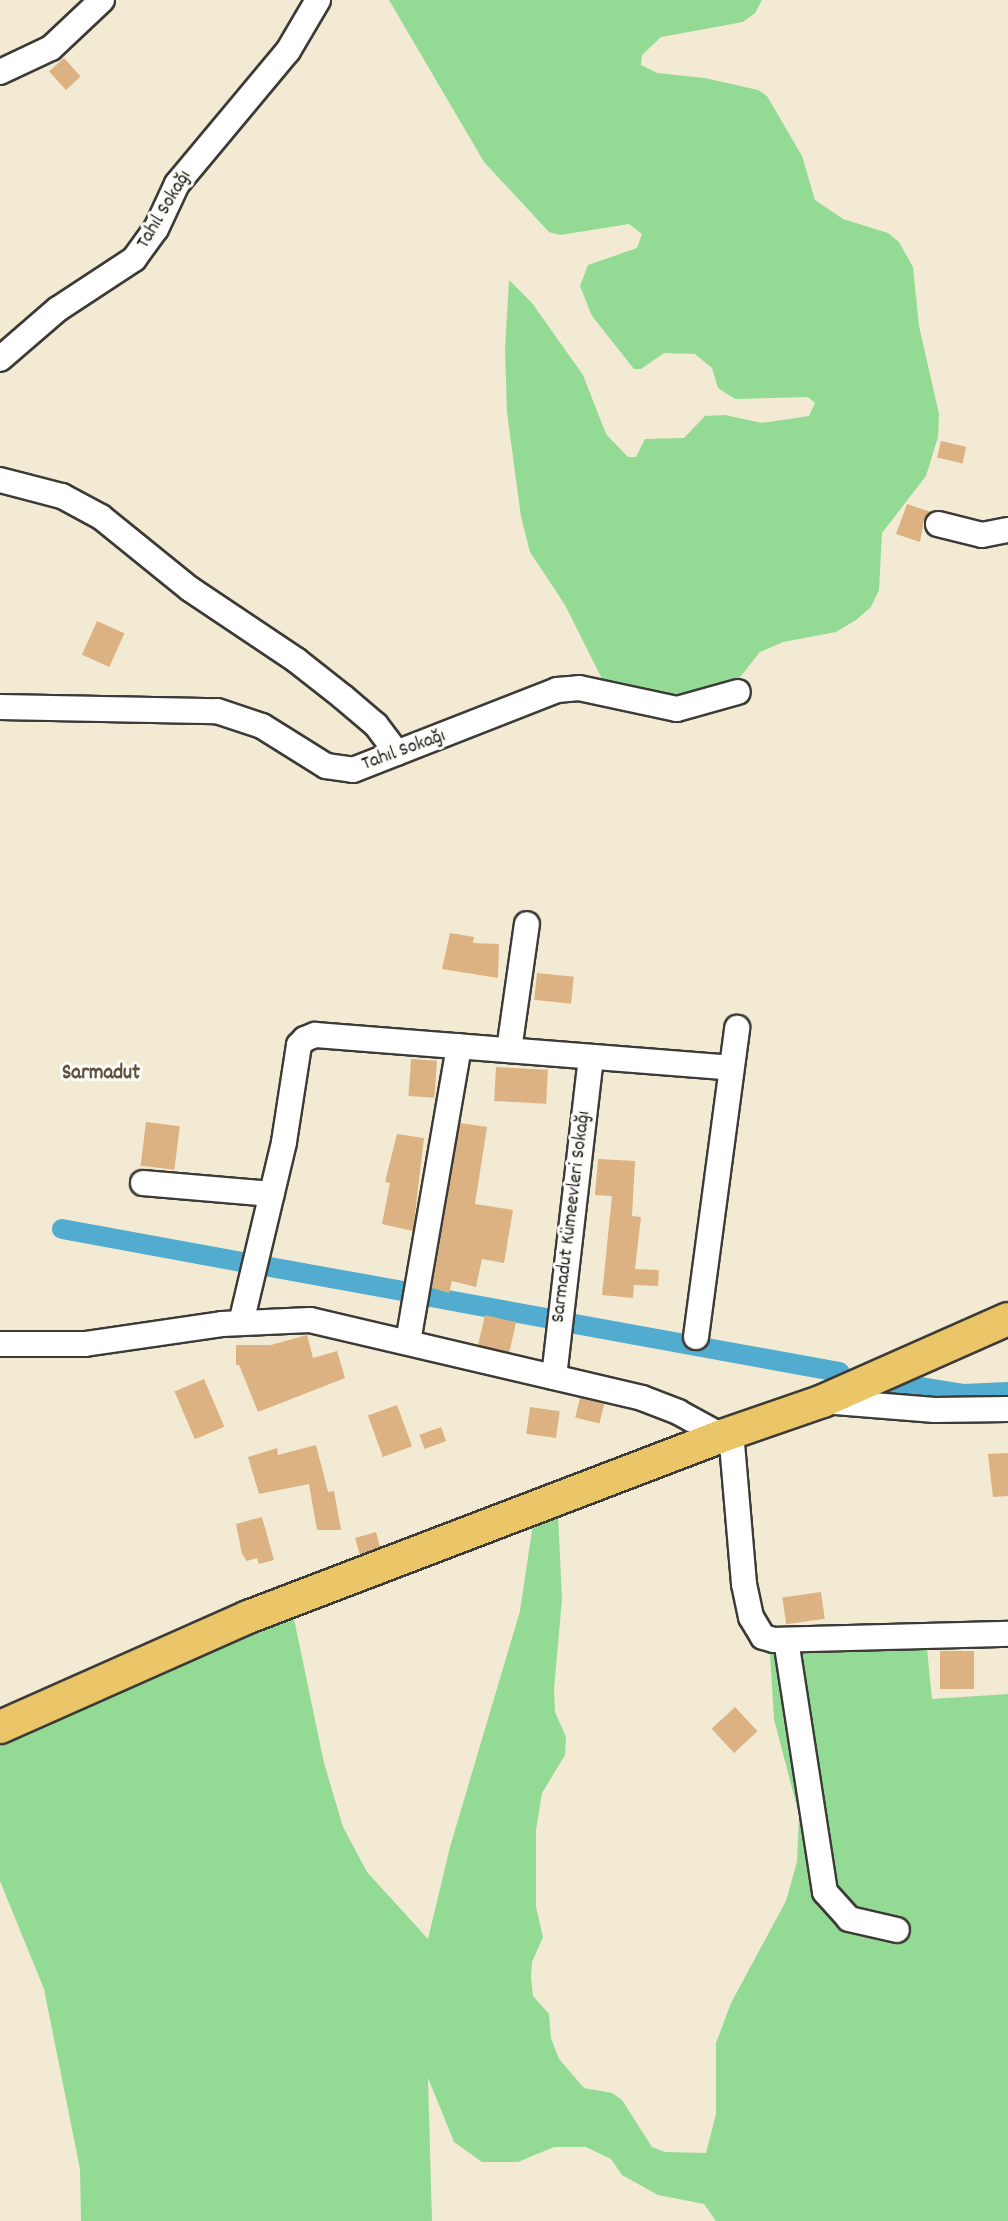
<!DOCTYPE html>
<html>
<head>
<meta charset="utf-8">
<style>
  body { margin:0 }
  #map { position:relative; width:1008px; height:2221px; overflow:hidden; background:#f2ead3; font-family:Dekko,sans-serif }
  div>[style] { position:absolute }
  .green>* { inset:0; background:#93db95 }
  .canal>* { height:20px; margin:-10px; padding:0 10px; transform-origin:10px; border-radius:10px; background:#52accf }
  .building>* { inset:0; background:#dcb283; transform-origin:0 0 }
  .roads { filter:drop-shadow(2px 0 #3c3b37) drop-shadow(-2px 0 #3c3b37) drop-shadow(0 2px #3c3b37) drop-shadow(0 -2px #3c3b37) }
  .minor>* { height:24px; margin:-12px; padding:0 12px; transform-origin:12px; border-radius:12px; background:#fff }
  .major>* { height:32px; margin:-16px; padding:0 16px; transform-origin:16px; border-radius:16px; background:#eac669 }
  span { translate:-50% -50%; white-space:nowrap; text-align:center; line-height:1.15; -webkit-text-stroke:6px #fdfcf7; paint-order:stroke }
  .street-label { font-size:20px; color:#1c1c1c }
  .neighbourhood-label { font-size:21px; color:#5f5040; font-weight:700 }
</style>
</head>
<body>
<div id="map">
  <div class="green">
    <i style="clip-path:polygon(389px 0,762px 0,755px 13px,743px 22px,661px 37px,642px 55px,641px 65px,657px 73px,705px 78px,758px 90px,767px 96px,802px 156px,815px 200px,843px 219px,888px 233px,899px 242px,913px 267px,919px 326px,939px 414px,938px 437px,926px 476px,882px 533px,879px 590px,871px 607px,856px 620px,836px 632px,783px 642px,760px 652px,737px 681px,684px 702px,606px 687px,565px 605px,530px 552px,521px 517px,507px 412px,505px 349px,509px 280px,532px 303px,583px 375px,606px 434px,628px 457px,636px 457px,645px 439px,684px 438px,705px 416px,725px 415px,762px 423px,809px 416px,815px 403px,808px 397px,735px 399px,718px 388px,712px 368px,695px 354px,664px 353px,641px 369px,634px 369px,592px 316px,580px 286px,588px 265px,637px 248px,642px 234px,629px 224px,560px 235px,549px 232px,484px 162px)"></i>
    <i style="clip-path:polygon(558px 1514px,562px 1599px,554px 1689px,555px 1712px,566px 1737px,565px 1755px,542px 1793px,536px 1830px,536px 1907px,543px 1937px,532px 1962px,531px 1977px,533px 1996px,549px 2014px,551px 2038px,559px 2059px,584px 2088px,612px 2093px,622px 2100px,652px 2147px,665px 2152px,706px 2153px,716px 2114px,716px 2043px,731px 2003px,786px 1901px,797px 1862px,799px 1815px,774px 1719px,770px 1654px,927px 1649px,932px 1699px,1008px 1694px,1008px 2221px,716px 2221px,704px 2204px,658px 2195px,622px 2175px,611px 2159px,586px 2147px,554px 2147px,518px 2162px,482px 2162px,454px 2142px,428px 2078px,432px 2221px,81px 2221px,80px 2169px,44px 1989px,0 1881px,0 1741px,293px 1614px,324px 1763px,343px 1827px,367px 1872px,428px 1939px,450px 1847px,520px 1611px,533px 1524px)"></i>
  </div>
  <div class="canal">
    <i style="left:62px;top:1229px;width:182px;rotate:10.4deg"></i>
    <i style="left:270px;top:1267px;width:134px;rotate:10.3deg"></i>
    <i style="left:431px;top:1297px;width:116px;rotate:10.4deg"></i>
    <i style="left:575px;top:1324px;width:269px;rotate:10.3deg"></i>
    <i style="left:889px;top:1382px;width:75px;rotate:9.2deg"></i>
    <i style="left:963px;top:1394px;width:45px;rotate:-2.5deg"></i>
  </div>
  <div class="building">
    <i style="left:64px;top:58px;width:25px;height:20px;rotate:48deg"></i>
    <i style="left:941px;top:441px;width:26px;height:17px;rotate:13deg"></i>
    <i style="clip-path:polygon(907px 504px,931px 512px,924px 520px,920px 542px,896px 534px)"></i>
    <i style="left:97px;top:621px;width:30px;height:37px;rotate:24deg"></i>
    <i style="clip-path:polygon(450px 933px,474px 937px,473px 943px,499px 944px,498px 978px,442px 969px)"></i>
    <i style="left:537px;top:973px;width:37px;height:27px;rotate:6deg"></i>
    <i style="left:411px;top:1059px;width:26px;height:37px;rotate:4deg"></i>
    <i style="left:496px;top:1067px;width:52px;height:34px;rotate:3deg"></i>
    <i style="left:146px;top:1122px;width:34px;height:44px;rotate:7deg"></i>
    <i style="clip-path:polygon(460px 1123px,487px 1127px,475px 1204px,513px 1210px,504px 1263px,482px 1259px,476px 1287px,452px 1281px,449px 1293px,432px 1288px)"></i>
    <i style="clip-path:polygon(397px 1134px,424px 1138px,413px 1231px,382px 1224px,390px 1183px,385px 1182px)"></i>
    <i style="clip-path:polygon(598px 1159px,635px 1161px,632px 1216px,641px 1217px,635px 1269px,659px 1270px,658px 1286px,634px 1285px,633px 1298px,602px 1295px,612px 1196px,595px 1195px)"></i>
    <i style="left:485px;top:1315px;width:32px;height:31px;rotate:13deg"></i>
    <i style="clip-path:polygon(307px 1335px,313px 1358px,337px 1351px,345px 1378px,258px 1412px,239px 1365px,236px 1365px,236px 1345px,271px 1345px)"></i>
    <i style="left:204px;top:1379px;width:52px;height:32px;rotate:67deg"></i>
    <i style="left:580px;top:1398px;width:25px;height:20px;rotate:14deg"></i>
    <i style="left:397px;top:1405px;width:44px;height:31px;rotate:70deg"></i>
    <i style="left:530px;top:1407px;width:30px;height:27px;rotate:8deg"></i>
    <i style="left:441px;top:1427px;width:15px;height:23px;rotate:70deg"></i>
    <i style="clip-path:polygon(316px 1445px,328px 1492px,334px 1491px,341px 1530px,317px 1530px,309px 1484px,259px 1494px,248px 1457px,277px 1448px,278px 1455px)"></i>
    <i style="clip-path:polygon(1008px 1453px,1008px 1496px,993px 1497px,988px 1454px)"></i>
    <i style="clip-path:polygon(262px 1517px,274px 1560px,259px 1564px,257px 1558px,247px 1561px,242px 1554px,236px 1524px)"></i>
    <i style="clip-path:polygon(376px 1532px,380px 1547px,360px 1555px,355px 1538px)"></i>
    <i style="left:821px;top:1592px;width:27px;height:39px;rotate:82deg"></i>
    <i style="left:940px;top:1651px;width:34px;height:38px"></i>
    <i style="left:735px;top:1707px;width:33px;height:32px;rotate:47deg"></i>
  </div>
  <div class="roads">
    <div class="minor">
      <i style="left:0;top:72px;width:56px;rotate:-25.2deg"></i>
      <i style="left:51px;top:48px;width:70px;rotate:-43.3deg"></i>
      <i style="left:0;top:359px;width:77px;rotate:-40.8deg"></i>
      <i style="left:58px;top:309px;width:91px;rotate:-33.3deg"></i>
      <i style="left:134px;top:259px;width:37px;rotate:-54deg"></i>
      <i style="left:156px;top:229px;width:50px;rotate:-65deg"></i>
      <i style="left:177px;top:184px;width:173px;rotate:-50.2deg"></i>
      <i style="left:288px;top:51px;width:59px;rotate:-59.5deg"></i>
      <i style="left:0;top:480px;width:64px;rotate:14.5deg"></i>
      <i style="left:62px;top:496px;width:44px;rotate:28.3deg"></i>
      <i style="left:101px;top:517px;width:114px;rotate:39deg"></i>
      <i style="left:190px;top:589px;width:128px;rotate:33.8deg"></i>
      <i style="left:296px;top:660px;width:60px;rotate:38.2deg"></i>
      <i style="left:343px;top:697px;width:43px;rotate:40.3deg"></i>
      <i style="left:376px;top:725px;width:35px;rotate:53deg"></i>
      <i style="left:938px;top:524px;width:45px;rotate:14deg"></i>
      <i style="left:982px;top:535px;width:26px;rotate:-11deg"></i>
      <i style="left:0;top:707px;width:217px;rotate:1.1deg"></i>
      <i style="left:217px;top:711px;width:47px;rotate:18.4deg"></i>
      <i style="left:262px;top:726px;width:75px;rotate:32deg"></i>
      <i style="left:326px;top:766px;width:27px;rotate:8deg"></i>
      <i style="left:353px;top:770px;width:219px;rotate:-21.4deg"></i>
      <i style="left:557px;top:690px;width:22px;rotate:-5deg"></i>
      <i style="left:579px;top:688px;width:100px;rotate:12.1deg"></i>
      <i style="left:677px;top:709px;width:63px;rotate:-15.6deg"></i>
      <i style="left:509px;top:1050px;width:127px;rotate:-81.9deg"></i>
      <i style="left:143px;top:1183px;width:129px;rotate:4.9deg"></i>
      <i style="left:241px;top:1323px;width:186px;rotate:-76.6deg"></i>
      <i style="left:284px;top:1142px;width:98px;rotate:-81.2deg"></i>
      <i style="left:299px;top:1045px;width:8px;rotate:-45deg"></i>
      <i style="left:305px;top:1039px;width:11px;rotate:-22deg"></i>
      <i style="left:315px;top:1035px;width:417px;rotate:4.5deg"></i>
      <i style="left:696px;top:1337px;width:312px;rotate:-82.4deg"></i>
      <i style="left:408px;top:1342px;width:300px;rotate:-80.2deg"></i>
      <i style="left:0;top:1344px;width:85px"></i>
      <i style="left:85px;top:1344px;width:138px;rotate:-8.3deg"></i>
      <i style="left:222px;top:1324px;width:88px;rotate:-2.6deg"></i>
      <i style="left:310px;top:1320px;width:341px;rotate:13.2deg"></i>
      <i style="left:642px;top:1398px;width:39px;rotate:21deg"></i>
      <i style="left:678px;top:1412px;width:50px;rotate:28.6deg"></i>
      <i style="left:554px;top:1377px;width:322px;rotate:-83.4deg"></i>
      <i style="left:823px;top:1401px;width:112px;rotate:4.6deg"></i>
      <i style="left:935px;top:1410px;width:73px;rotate:-0.8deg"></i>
      <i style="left:731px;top:1432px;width:153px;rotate:85.1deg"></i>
      <i style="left:744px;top:1584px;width:34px;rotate:78deg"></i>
      <i style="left:751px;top:1617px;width:23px;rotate:59deg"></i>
      <i style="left:763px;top:1637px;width:11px;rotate:15deg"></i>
      <i style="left:774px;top:1640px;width:234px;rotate:-1.5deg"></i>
      <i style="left:786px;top:1640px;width:255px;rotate:81.2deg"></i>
      <i style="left:825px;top:1892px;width:36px;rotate:48deg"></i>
      <i style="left:849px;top:1919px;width:49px;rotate:12.9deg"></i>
    </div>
    <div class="major">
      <i style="left:0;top:1727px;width:271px;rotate:-23.9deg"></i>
      <i style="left:248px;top:1617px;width:507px;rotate:-20.9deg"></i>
      <i style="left:722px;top:1436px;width:107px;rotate:-19.1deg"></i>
      <i style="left:823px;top:1401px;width:202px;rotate:-23.9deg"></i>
    </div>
  </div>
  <div class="street-label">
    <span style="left:165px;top:210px;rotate:-59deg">Tahıl Sokağı</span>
    <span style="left:404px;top:751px;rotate:-20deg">Tahıl Sokağı</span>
    <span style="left:572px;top:1217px;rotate:-83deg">Sarmadut Kümeevleri Sokağı</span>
  </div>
  <div class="neighbourhood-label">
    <span style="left:101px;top:1074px">Sarmadut</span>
  </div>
</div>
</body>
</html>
